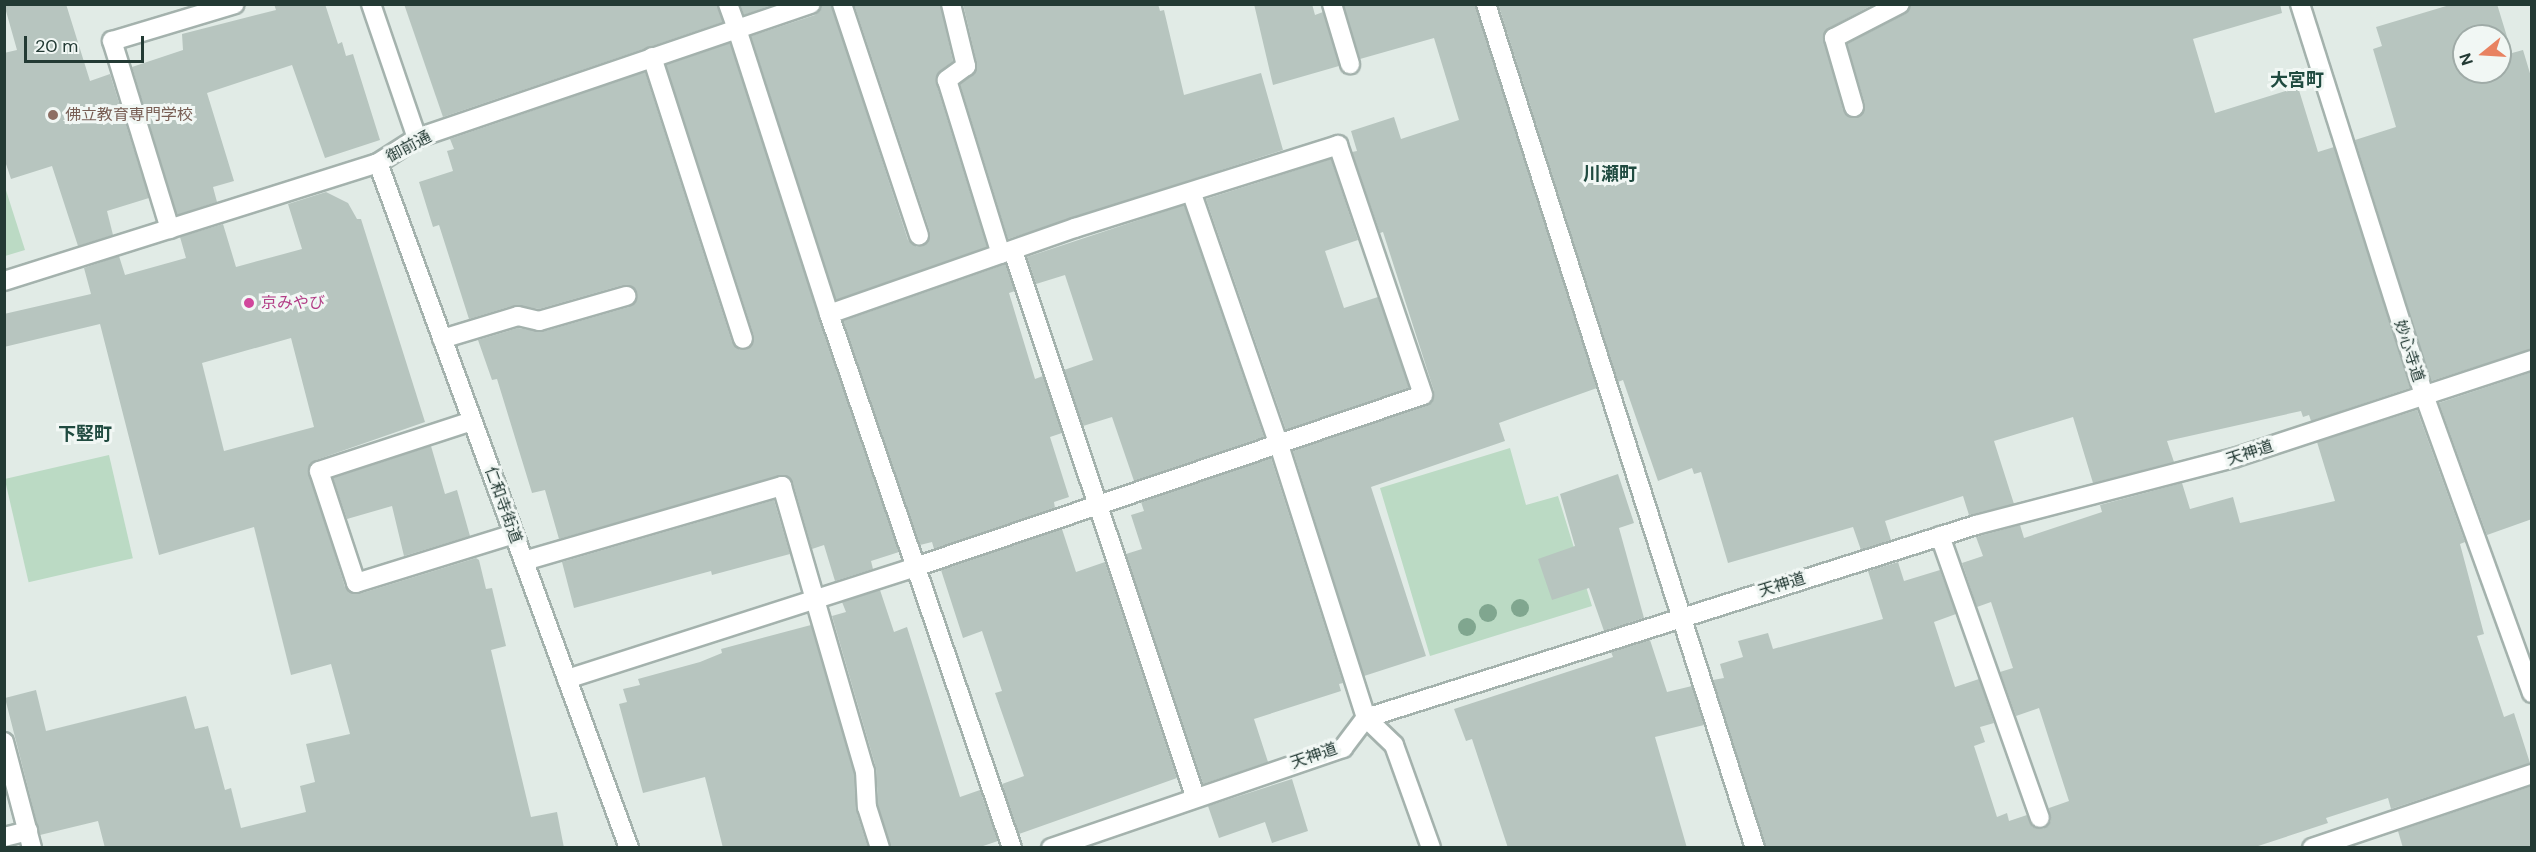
<!DOCTYPE html>
<html>
<head>
<meta charset="utf-8">
<style>
  body { margin:0 }
  #map { position:relative; width:2536px; height:852px; overflow:hidden; background:#e1ebe6; font-family:"DM Sans","Noto Sans JP",sans-serif }
  div>[style] { position:absolute }
  .green>* { inset:0; background:#bbdac4; transform-origin:0 0 }
  .building>* { inset:0; background:#b7c5bf }
  .roads { filter:drop-shadow(2px 0 #a4b2ad) drop-shadow(-2px 0 #a4b2ad) drop-shadow(0 2px #a4b2ad) drop-shadow(0 -2px #a4b2ad) }
  .lane>* { height:18px; margin:-9px; padding:0 9px; transform-origin:9px; border-radius:9px; background:#fff }
  .street>* { height:18px; margin:-9px; padding:0 9px; transform-origin:9px; border-radius:9px; background:#fff }
  .secondary>* { height:18px; margin:-9px; padding:0 9px; transform-origin:9px; border-radius:9px; background:#fff }
  .trees>* { width:18px; height:18px; margin:-9px; border-radius:50%; background:#80a68f }
  .dots>* { width:16px; height:16px; translate:-50% -50%; box-sizing:border-box; border:3px solid #f1f7f4; border-radius:50% }
  span { translate:-50% -50%; white-space:nowrap; text-align:center; line-height:1.15; -webkit-text-stroke:6px #f1f7f4; paint-order:stroke }
  .education-label { font-size:16px; color:#785e54 }
  .left { translate:0 -50%; text-align:left }
  .street-label { font-size:16px; color:#233a34 }
  .hotel-label { font-size:16px; color:#b23c85 }
  .neighbourhood-label { font-size:18px; color:#204b40; font-weight:700 }
  .frame { position:absolute; inset:0; border:6px solid #233a34; pointer-events:none }
  .north { position:absolute; left:2452px; top:24px; width:60px; height:60px; box-sizing:border-box; background:#f1f7f4; border:2px solid #9faba7; border-radius:50%; rotate:252deg; font-size:16px; font-weight:700; line-height:24px; text-align:center; color:#233a34 }
  .north::after { content:''; display:block; margin:auto; width:21px; height:27px; background:#e88261; clip-path:polygon(50% 0,100% 100%,50% 72%,0 100%) }
  .scale { position:absolute; left:24px; top:36px; width:120px; height:27px; box-sizing:border-box; border:3px solid #233a34; border-top:0; padding-left:8px; font-size:18px; line-height:21px; white-space:nowrap; color:#233a34; -webkit-text-stroke:4px #f1f7f4; paint-order:stroke }
</style>
</head>
<body>
<div id="map">
  <div class="green">
    <i style="clip-path:polygon(4px 184px,25px 250px,5px 256px,4px 256px)"></i>
    <i style="clip-path:polygon(1510px 448px,1526px 505px,1558px 496px,1592px 606px,1430px 656px,1380px 488px)"></i>
    <i style="left:109px;top:455px;width:106px;height:107px;rotate:77deg"></i>
  </div>
  <div class="building">
    <i style="clip-path:polygon(4px 4px,66px 4px,90px 81px,110px 74px,149px 198px,107px 211px,113px 235px,78px 246px,52px 166px,11px 179px,4px 158px,4px 53px,17px 50px)"></i>
    <i style="clip-path:polygon(274px 4px,325px 4px,338px 44px,342px 42px,346px 56px,353px 54px,380px 140px,325px 158px,292px 65px,207px 93px,234px 181px,213px 187px,217px 202px,177px 215px,132px 67px,183px 50px,182px 34px,276px 10px)"></i>
    <i style="clip-path:polygon(404px 4px,717px 4px,723px 22px,443px 117px)"></i>
    <i style="clip-path:polygon(740px 4px,775px 4px,744px 15px)"></i>
    <i style="clip-path:polygon(822px 4px,831px 4px,908px 240px,917px 247px,928px 243px,930px 232px,854px 4px,940px 4px,953px 61px,940px 71px,936px 83px,987px 247px,836px 300px,751px 36px,815px 15px)"></i>
    <i style="clip-path:polygon(963px 4px,1158px 4px,1160px 11px,1164px 10px,1184px 95px,1261px 73px,1283px 150px,1008px 239px,960px 84px,973px 75px,977px 64px)"></i>
    <i style="clip-path:polygon(1254px 4px,1312px 4px,1315px 15px,1323px 12px,1339px 66px,1273px 85px)"></i>
    <i style="clip-path:polygon(1349px 4px,1475px 4px,1597px 388px,1499px 423px,1505px 441px,1371px 487px,1426px 656px,1364px 676px,1293px 451px,1432px 402px,1434px 391px,1383px 232px,1380px 233px,1352px 152px,1357px 151px,1351px 131px,1394px 117px,1401px 139px,1459px 120px,1434px 38px,1360px 59px,1344px 6px)"></i>
    <i style="clip-path:polygon(1498px 4px,1874px 4px,1829px 28px,1823px 36px,1843px 110px,1852px 118px,1862px 114px,1865px 104px,1847px 44px,1905px 14px,1911px 4px,2280px 4px,2282px 13px,2193px 39px,2215px 113px,2298px 87px,2318px 152px,2334px 147px,2410px 388px,2311px 421px,2309px 415px,2303px 417px,2301px 411px,2167px 441px,2174px 462px,2093px 483px,2073px 417px,1994px 441px,2014px 504px,1969px 515px,1963px 496px,1885px 521px,1891px 540px,1861px 550px,1853px 527px,1728px 563px,1701px 472px,1694px 474px,1692px 468px,1658px 481px,1623px 380px,1618px 382px)"></i>
    <i style="clip-path:polygon(evenodd,2453px 4px,2497px 4px,2512px 53px,2523px 50px,2532px 80px,2532px 349px,2431px 381px,2355px 140px,2396px 127px,2373px 49px,2382px 46px,2376px 27px,2453px 4px,2464px 36px,2500px 36px,2500px 72px,2464px 72px,2464px 36px)"></i>
    <i style="clip-path:polygon(730px 43px,899px 552px,871px 561px,873px 569px,835px 581px,824px 545px,812px 549px,793px 483px,784px 475px,559px 539px,545px 490px,532px 493px,497px 379px,492px 380px,478px 340px,518px 328px,542px 332px,629px 307px,637px 299px,637px 292px,623px 285px,539px 309px,515px 305px,469px 319px,439px 225px,433px 227px,419px 182px,453px 171px,447px 151px,454px 149px,450px 139px,645px 72px,732px 342px,740px 350px,747px 349px,754px 336px,666px 65px)"></i>
    <i style="clip-path:polygon(1331px 159px,1358px 240px,1325px 251px,1344px 308px,1378px 297px,1409px 388px,1286px 430px,1206px 199px)"></i>
    <i style="clip-path:polygon(evenodd,326px 192px,348px 203px,357px 219px,361px 219px,425px 422px,316px 460px,308px 468px,345px 587px,359px 594px,476px 558px,479px 560px,486px 589px,492px 588px,506px 646px,491px 650px,531px 817px,557px 812px,564px 848px,105px 848px,98px 821px,40px 835px,5px 698px,36px 690px,46px 731px,186px 696px,195px 729px,208px 726px,225px 790px,231px 788px,241px 828px,306px 812px,300px 786px,315px 782px,306px 744px,350px 734px,331px 664px,291px 675px,254px 527px,159px 555px,100px 324px,4px 347px,4px 314px,91px 294px,84px 268px,119px 256px,125px 275px,186px 258px,180px 237px,223px 224px,236px 267px,302px 249px,288px 204px,326px 192px,291px 338px,314px 427px,224px 451px,202px 363px,291px 338px)"></i>
    <i style="clip-path:polygon(1184px 205px,1264px 437px,1134px 481px,1112px 417px,1083px 426px,1064px 370px,1093px 360px,1065px 275px,1036px 284px,1027px 257px)"></i>
    <i style="clip-path:polygon(1006px 264px,1015px 291px,1009px 293px,1035px 379px,1043px 376px,1062px 433px,1050px 437px,1069px 497px,1054px 502px,1055px 508px,934px 549px,932px 542px,920px 545px,843px 321px)"></i>
    <i style="clip-path:polygon(2532px 372px,2532px 519px,2487px 535px,2439px 403px)"></i>
    <i style="clip-path:polygon(2417px 410px,2465px 542px,2460px 544px,2484px 634px,2477px 636px,2504px 717px,2514px 713px,2530px 763px,2391px 809px,2388px 798px,2326px 818px,2328px 823px,2252px 848px,1766px 848px,1713px 680px,1724px 678px,1720px 664px,1743px 657px,1738px 641px,1768px 633px,1773px 649px,1883px 619px,1868px 571px,1898px 562px,1904px 581px,1940px 570px,1956px 614px,1934px 622px,1955px 687px,1979px 679px,1994px 723px,1980px 727px,1985px 742px,1974px 746px,1997px 817px,2007px 813px,2009px 821px,2027px 815px,2033px 827px,2043px 829px,2051px 821px,2049px 808px,2069px 801px,2039px 708px,2016px 716px,2000px 672px,2013px 668px,1991px 602px,1977px 607px,1962px 563px,1983px 556px,1976px 537px,2020px 525px,2024px 538px,2102px 512px,2100px 505px,2182px 483px,2190px 509px,2233px 497px,2240px 523px,2335px 501px,2317px 442px)"></i>
    <i style="clip-path:polygon(431px 446px,445px 494px,457px 490px,470px 536px,404px 556px,392px 506px,347px 519px,333px 478px)"></i>
    <i style="clip-path:polygon(1271px 458px,1343px 683px,1339px 684px,1341px 691px,1254px 719px,1268px 762px,1203px 784px,1126px 554px,1142px 549px,1131px 515px,1144px 511px,1141px 502px)"></i>
    <i style="clip-path:polygon(1618px 474px,1634px 523px,1619px 528px,1644px 618px,1604px 631px,1589px 588px,1552px 600px,1538px 559px,1575px 546px,1560px 494px)"></i>
    <i style="clip-path:polygon(774px 500px,790px 554px,712px 575px,711px 571px,574px 608px,562px 562px)"></i>
    <i style="clip-path:polygon(1062px 529px,1076px 572px,1105px 562px,1177px 778px,1019px 834px,1002px 784px,1024px 776px,995px 693px,1002px 691px,982px 631px,963px 638px,941px 570px)"></i>
    <i style="clip-path:polygon(880px 590px,894px 632px,907px 627px,960px 797px,980px 790px,998px 841px,977px 848px,891px 848px,878px 805px,876px 768px,832px 616px,846px 612px,842px 602px)"></i>
    <i style="clip-path:polygon(811px 625px,854px 773px,856px 810px,868px 848px,723px 848px,705px 777px,643px 793px,619px 704px,627px 702px,623px 689px,640px 685px,638px 679px,700px 662px,722px 653px,721px 649px)"></i>
    <i style="clip-path:polygon(1650px 640px,1667px 692px,1692px 686px,1704px 725px,1655px 737px,1687px 848px,1508px 848px,1472px 739px,1466px 741px,1454px 709px,1613px 657px,1611px 652px)"></i>
    <i style="clip-path:polygon(1292px 779px,1308px 831px,1272px 843px,1265px 822px,1219px 838px,1208px 806px)"></i>
    <i style="clip-path:polygon(2532px 786px,2532px 848px,2403px 848px,2398px 831px)"></i>
  </div>
  <div class="roads">
    <div class="lane">
      <i style="left:728px;top:4px;width:27px;rotate:70deg"></i>
      <i style="left:842px;top:4px;width:244px;rotate:71.6deg"></i>
      <i style="left:951px;top:4px;width:64px;rotate:76.4deg"></i>
      <i style="left:966px;top:66px;width:24px;rotate:144deg"></i>
      <i style="left:947px;top:80px;width:182px;rotate:72.8deg"></i>
      <i style="left:1332px;top:4px;width:63px;rotate:73.3deg"></i>
      <i style="left:652px;top:57px;width:296px;rotate:72.1deg"></i>
      <i style="left:1854px;top:107px;width:72px;rotate:-106.2deg"></i>
      <i style="left:1834px;top:38px;width:74px;rotate:-27.3deg"></i>
      <i style="left:829px;top:314px;width:261px;rotate:-19.3deg"></i>
      <i style="left:1075px;top:228px;width:276px;rotate:-17.5deg"></i>
      <i style="left:1338px;top:145px;width:264px;rotate:71.2deg"></i>
      <i style="left:442px;top:339px;width:79px;rotate:-16.8deg"></i>
      <i style="left:518px;top:316px;width:22px;rotate:13deg"></i>
      <i style="left:539px;top:321px;width:91px;rotate:-16deg"></i>
      <i style="left:472px;top:421px;width:161px;rotate:161.9deg"></i>
      <i style="left:319px;top:471px;width:118px;rotate:71.7deg"></i>
      <i style="left:356px;top:583px;width:165px;rotate:-17.2deg"></i>
      <i style="left:1940px;top:536px;width:299px;rotate:70.5deg"></i>
      <i style="left:524px;top:561px;width:269px;rotate:-16.2deg"></i>
      <i style="left:782px;top:486px;width:297px;rotate:73.8deg"></i>
      <i style="left:865px;top:771px;width:36px;rotate:87deg"></i>
      <i style="left:867px;top:807px;width:43px;rotate:72.4deg"></i>
      <i style="left:4px;top:742px;width:110px;rotate:75.2deg"></i>
      <i style="left:4px;top:837px;width:25px;rotate:-14deg"></i>
    </div>
    <div class="street">
      <i style="left:371px;top:4px;width:142px;rotate:71.1deg"></i>
      <i style="left:1486px;top:4px;width:886px;rotate:72.32deg"></i>
      <i style="left:2300px;top:4px;width:410px;rotate:72.4deg"></i>
      <i style="left:2424px;top:395px;width:317px;rotate:70.1deg"></i>
      <i style="left:737px;top:29px;width:299px;rotate:72.1deg"></i>
      <i style="left:829px;top:314px;width:564px;rotate:71.08deg"></i>
      <i style="left:1192px;top:194px;width:266px;rotate:70.9deg"></i>
      <i style="left:1279px;top:445px;width:287px;rotate:72.3deg"></i>
      <i style="left:1366px;top:718px;width:39px;rotate:44deg"></i>
      <i style="left:1394px;top:745px;width:109px;rotate:70.2deg"></i>
      <i style="left:170px;top:229px;width:197px;rotate:-107.1deg"></i>
      <i style="left:112px;top:41px;width:128px;rotate:-16.7deg"></i>
      <i style="left:1013px;top:251px;width:575px;rotate:71.53deg"></i>
      <i style="left:4px;top:281px;width:392px;rotate:-17.5deg"></i>
      <i style="left:378px;top:163px;width:46px;rotate:-32.7deg"></i>
      <i style="left:417px;top:138px;width:416px;rotate:-18.8deg"></i>
      <i style="left:567px;top:679px;width:369px;rotate:-17.8deg"></i>
      <i style="left:918px;top:566px;width:533px;rotate:-18.71deg"></i>
      <i style="left:1051px;top:848px;width:309px;rotate:-18.9deg"></i>
      <i style="left:1343px;top:748px;width:38px;rotate:-53deg"></i>
      <i style="left:1366px;top:718px;width:640px;rotate:-17.56deg"></i>
      <i style="left:1976px;top:525px;width:267px;rotate:-14.6deg"></i>
      <i style="left:2234px;top:458px;width:314px;rotate:-18.2deg"></i>
      <i style="left:2312px;top:848px;width:232px;rotate:-18.6deg"></i>
    </div>
    <div class="secondary">
      <i style="left:378px;top:163px;width:730px;rotate:69.88deg"></i>
    </div>
  </div>
  <div class="trees">
    <i style="left:1520px;top:608px"></i>
    <i style="left:1488px;top:613px"></i>
    <i style="left:1467px;top:627px"></i>
  </div>
  <div class="dots">
    <i style="left:53px;top:115px;background:#8d6e63"></i>
    <i style="left:249px;top:303px;background:#d1479c"></i>
  </div>
  <div class="education-label">
    <span class="left" style="left:65px;top:115px">佛立教育専門学校</span>
  </div>
  <div class="street-label">
    <span style="left:409px;top:147px;rotate:-28deg">御前通</span>
    <span style="left:2409px;top:351px;rotate:72deg">妙心寺道</span>
    <span style="left:2250px;top:453px;rotate:-18deg">天神道</span>
    <span style="left:503px;top:505px;rotate:70deg">仁和寺街道</span>
    <span style="left:1782px;top:585px;rotate:-17deg">天神道</span>
    <span style="left:1314px;top:756px;rotate:-19deg">天神道</span>
  </div>
  <div class="hotel-label">
    <span class="left" style="left:261px;top:303px">京みやび</span>
  </div>
  <div class="neighbourhood-label">
    <span style="left:2297px;top:80px">大宮町</span>
    <span style="left:1610px;top:174px">川瀬町</span>
    <span style="left:85px;top:434px">下竪町</span>
  </div>
  <div class="frame"></div>
  <div class="north">N</div>
  <div class="scale">20 m</div>
</div>
</body>
</html>
